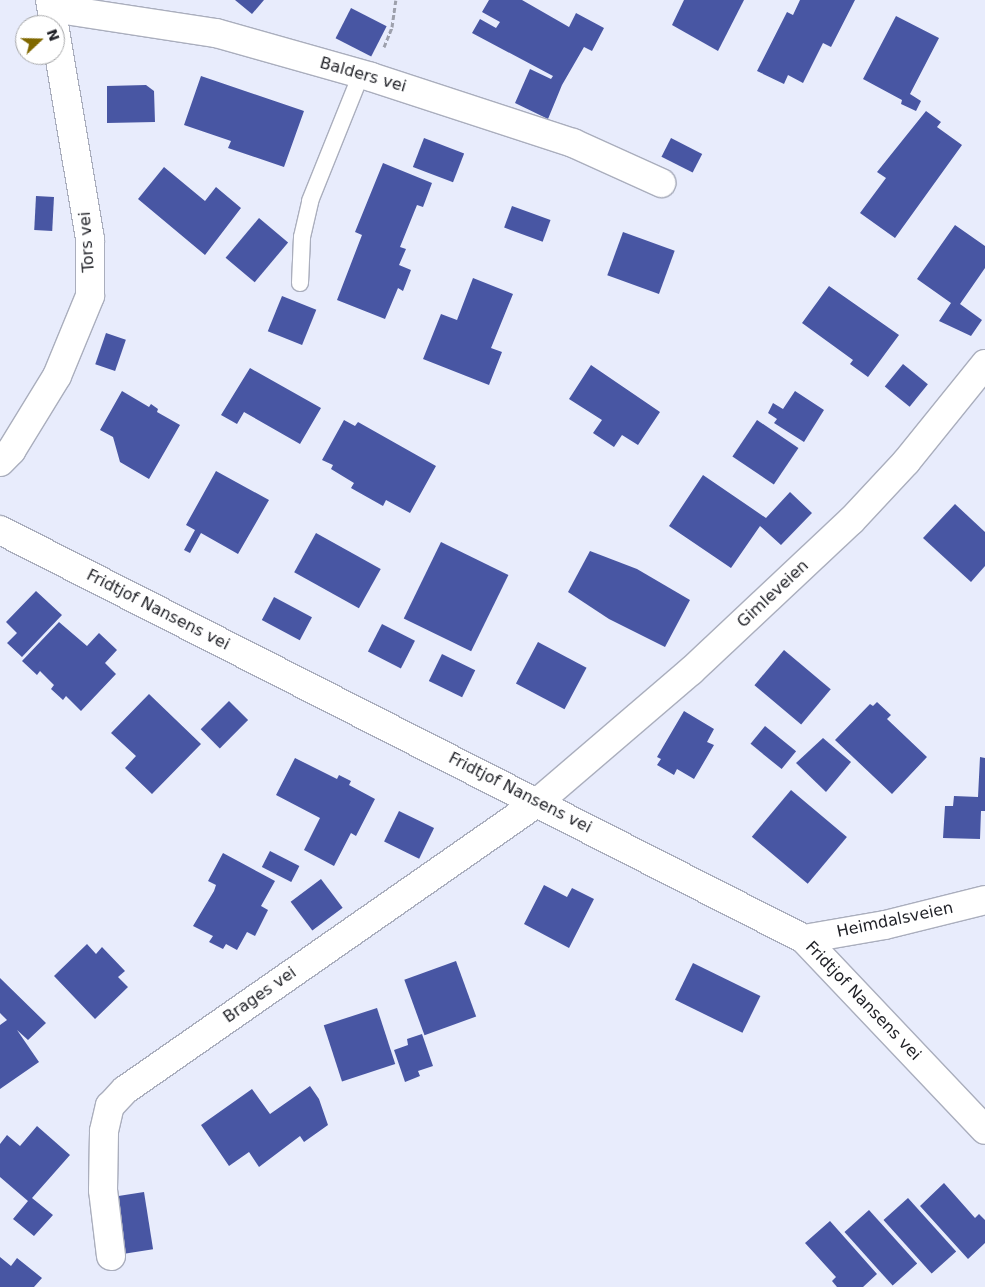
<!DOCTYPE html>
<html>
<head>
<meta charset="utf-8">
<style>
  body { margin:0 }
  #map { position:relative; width:985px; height:1287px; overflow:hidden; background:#e8ecfc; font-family:"DejaVu Sans",sans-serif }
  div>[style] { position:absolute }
  .building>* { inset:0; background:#4856a3; transform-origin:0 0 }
  .path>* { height:3px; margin-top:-1.5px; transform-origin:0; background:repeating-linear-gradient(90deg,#9da0ac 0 5px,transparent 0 7.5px) }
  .roads { filter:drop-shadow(1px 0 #aaaebd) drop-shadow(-1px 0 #aaaebd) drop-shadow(0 1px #aaaebd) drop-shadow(0 -1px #aaaebd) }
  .service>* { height:16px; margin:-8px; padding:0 8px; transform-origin:8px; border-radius:8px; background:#fff }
  .minor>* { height:28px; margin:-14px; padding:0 14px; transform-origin:14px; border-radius:14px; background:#fff }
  span { translate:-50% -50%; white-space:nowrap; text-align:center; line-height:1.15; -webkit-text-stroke:5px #fff; paint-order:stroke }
  .street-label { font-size:16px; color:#1f2026 }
  .north { position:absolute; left:15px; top:15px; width:50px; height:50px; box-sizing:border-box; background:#fff; border:1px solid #a5a6a8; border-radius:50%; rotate:69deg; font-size:14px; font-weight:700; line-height:20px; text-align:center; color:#1f2026 }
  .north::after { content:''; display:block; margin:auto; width:18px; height:22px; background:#806800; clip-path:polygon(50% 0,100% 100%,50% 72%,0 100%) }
</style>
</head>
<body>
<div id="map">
  <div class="building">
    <i style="clip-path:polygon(235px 0,264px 0,252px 14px)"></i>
    <i style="clip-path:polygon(489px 0,522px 0,569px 27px,576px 13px,604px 28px,592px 51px,584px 47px,562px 85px,548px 119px,515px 103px,530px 69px,551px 79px,553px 76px,472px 33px,480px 19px,496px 28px,500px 22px,482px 12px)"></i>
    <i style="clip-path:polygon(684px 0,744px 0,718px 51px,672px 25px)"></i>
    <i style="clip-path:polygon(800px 0,855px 0,831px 47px,823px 43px,803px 83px,788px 75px,784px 84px,757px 71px,787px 12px,793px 15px)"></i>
    <i style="left:351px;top:8px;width:40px;height:34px;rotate:27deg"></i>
    <i style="clip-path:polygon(896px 16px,939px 38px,910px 94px,921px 101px,916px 111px,901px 104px,902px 100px,863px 79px)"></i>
    <i style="clip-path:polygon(201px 76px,304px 111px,284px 167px,228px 148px,231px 141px,184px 125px)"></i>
    <i style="clip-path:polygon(146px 85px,154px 91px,155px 122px,107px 123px,107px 86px)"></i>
    <i style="clip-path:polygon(926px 111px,941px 122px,937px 127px,962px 145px,895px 238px,860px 213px,886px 178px,877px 172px)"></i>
    <i style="left:424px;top:138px;width:43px;height:31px;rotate:21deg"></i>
    <i style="left:671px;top:138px;width:35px;height:21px;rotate:27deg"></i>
    <i style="clip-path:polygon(383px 163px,432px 183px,423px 207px,417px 205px,400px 247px,406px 249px,399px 265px,411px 270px,403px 291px,398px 288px,385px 319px,337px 300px,362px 235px,355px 232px)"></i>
    <i style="clip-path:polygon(164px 167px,205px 201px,216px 187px,241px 208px,205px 255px,138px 199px)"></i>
    <i style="left:36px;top:196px;width:18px;height:34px;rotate:3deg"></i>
    <i style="left:512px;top:206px;width:41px;height:23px;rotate:20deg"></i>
    <i style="left:259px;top:218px;width:38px;height:52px;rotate:40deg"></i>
    <i style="clip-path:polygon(955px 225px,985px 246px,985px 268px,960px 304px,982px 320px,971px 336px,939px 321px,951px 303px,917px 279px)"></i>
    <i style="left:623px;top:232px;width:55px;height:46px;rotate:20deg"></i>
    <i style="clip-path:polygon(473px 278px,513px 294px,491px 348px,502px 352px,489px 385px,423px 359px,441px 314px,457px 320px)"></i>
    <i style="clip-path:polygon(829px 286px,899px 335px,868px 377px,850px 364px,853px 360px,802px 323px)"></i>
    <i style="left:282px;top:296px;width:37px;height:38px;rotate:22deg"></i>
    <i style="left:106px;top:333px;width:21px;height:33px;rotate:19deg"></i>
    <i style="left:903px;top:364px;width:32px;height:29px;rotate:39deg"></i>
    <i style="clip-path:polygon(591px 365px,660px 412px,638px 445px,622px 435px,614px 447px,593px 433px,602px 420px,569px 399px)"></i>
    <i style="clip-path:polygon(250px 368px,321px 408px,300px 444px,244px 412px,237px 424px,221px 415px)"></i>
    <i style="clip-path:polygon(122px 391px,149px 407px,151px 404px,158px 409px,157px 412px,180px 425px,149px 479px,120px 462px,113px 437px,100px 430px)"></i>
    <i style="clip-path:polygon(795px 391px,824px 410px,804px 442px,774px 423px,777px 419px,768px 413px,773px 403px,783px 409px)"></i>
    <i style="clip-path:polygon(344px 420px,355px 426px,358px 422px,436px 466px,410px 513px,386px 500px,383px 506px,351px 488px,354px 483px,331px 469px,333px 465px,322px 460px)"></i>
    <i style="left:757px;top:420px;width:50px;height:44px;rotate:34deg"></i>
    <i style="clip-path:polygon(216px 471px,269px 500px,238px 554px,201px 533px,190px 553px,184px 550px,195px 530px,186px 525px)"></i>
    <i style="clip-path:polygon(703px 475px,766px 518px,790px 492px,812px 513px,781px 545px,760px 526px,731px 568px,669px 526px)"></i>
    <i style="clip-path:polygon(955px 504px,985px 532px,985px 566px,971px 582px,923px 538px)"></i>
    <i style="left:316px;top:533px;width:74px;height:45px;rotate:29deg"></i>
    <i style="left:441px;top:542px;width:75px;height:85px;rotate:26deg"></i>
    <i style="clip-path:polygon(590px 551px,637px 569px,690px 600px,665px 647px,609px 619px,568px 592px)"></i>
    <i style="clip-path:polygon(36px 591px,62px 615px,22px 657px,7px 643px,17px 633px,6px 622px)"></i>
    <i style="left:274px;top:597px;width:43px;height:26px;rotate:28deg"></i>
    <i style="clip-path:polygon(59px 622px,87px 646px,99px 633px,117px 650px,105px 663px,116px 674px,81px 711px,66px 696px,63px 700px,51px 689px,54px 685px,40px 671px,37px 675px,22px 661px)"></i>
    <i style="left:382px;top:624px;width:37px;height:31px;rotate:27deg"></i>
    <i style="left:538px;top:642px;width:55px;height:47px;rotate:28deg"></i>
    <i style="left:784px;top:650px;width:61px;height:46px;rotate:40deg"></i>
    <i style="left:442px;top:654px;width:37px;height:30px;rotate:26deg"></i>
    <i style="clip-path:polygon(149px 694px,201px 744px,152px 794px,125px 768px,136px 756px,111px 733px)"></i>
    <i style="left:229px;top:701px;width:27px;height:40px;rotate:45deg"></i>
    <i style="clip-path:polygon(877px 702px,891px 715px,887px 719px,927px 757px,892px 794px,835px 740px,870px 704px,873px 706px)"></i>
    <i style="clip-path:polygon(684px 711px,714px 729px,707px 742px,714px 745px,694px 779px,677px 769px,674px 775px,657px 765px,661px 759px,657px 757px)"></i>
    <i style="left:765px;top:726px;width:40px;height:23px;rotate:39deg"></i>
    <i style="clip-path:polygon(823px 738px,851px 762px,826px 792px,796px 763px)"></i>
    <i style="clip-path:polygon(980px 757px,985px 758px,985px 811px,981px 811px,980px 839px,943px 838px,945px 806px,953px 806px,954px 796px,978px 797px)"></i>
    <i style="clip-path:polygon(295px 758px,337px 779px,339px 775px,351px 781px,349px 785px,375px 799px,356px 836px,351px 833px,334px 866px,304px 850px,320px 818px,276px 795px)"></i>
    <i style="left:791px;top:790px;width:73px;height:61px;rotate:40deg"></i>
    <i style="left:399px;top:811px;width:39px;height:34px;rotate:26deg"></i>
    <i style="left:270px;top:851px;width:33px;height:18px;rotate:27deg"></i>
    <i style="clip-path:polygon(223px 853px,275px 881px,261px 906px,268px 910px,255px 936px,247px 932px,237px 950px,226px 944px,223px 949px,209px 942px,213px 936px,193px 926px,214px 891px,216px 885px,208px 881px)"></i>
    <i style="left:321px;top:879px;width:36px;height:38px;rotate:53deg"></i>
    <i style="clip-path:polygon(544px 885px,567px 897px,572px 888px,594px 899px,569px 948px,524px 924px)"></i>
    <i style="clip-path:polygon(87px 944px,96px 954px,102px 947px,125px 971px,118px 977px,128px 987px,95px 1019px,54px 976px)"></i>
    <i style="left:456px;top:961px;width:59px;height:55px;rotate:70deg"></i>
    <i style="left:693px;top:963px;width:75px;height:41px;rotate:26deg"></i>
    <i style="clip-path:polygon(0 978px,46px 1023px,28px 1040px,17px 1030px,39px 1062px,0 1089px,0 1025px,7px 1020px,0 1013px)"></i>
    <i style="left:377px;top:1008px;width:59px;height:56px;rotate:72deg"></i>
    <i style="clip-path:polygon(422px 1034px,433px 1066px,418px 1071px,420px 1076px,405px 1082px,394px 1050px,408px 1045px,407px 1039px)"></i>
    <i style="clip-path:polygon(310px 1086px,319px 1099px,328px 1125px,304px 1142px,300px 1136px,259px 1167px,249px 1152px,229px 1166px,201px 1125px,252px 1089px,270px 1114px)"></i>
    <i style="clip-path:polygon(37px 1126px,70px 1155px,32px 1198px,53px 1215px,34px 1236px,13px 1219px,28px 1201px,0 1177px,0 1144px,7px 1135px,20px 1146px)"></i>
    <i style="clip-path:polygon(944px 1183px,975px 1218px,979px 1214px,985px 1220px,985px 1243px,968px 1259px,920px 1206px)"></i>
    <i style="left:144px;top:1192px;width:58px;height:34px;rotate:81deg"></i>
    <i style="left:908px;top:1198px;width:72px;height:33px;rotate:48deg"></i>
    <i style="left:869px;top:1210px;width:72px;height:33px;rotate:48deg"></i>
    <i style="clip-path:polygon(830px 1221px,877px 1274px,863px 1287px,837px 1287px,832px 1281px,836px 1277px,805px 1243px)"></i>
    <i style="clip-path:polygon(0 1257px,11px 1266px,17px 1258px,42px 1278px,34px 1287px,0 1287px)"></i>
  </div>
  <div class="path">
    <i style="left:384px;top:47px;width:22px;rotate:-68deg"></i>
    <i style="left:392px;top:27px;width:27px;rotate:-82deg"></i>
  </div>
  <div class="roads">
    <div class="service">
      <i style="left:300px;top:283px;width:46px;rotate:-87.5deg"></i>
      <i style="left:302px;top:237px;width:37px;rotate:-77deg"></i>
      <i style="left:310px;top:201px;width:137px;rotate:-68.1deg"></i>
    </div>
    <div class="minor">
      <i style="left:52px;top:8px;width:166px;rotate:8.7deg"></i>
      <i style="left:216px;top:33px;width:161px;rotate:15.8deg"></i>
      <i style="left:371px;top:77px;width:213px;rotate:18.1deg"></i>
      <i style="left:573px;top:143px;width:97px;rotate:24.4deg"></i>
      <i style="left:0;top:462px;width:16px;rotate:-45deg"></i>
      <i style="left:11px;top:451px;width:88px;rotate:-58.5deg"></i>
      <i style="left:57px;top:376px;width:87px;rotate:-67.6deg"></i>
      <i style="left:90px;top:296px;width:57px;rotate:-90deg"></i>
      <i style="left:90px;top:239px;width:242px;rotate:-99.5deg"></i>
      <i style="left:0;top:530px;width:902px;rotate:26.96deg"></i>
      <i style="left:804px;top:939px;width:263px;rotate:46.5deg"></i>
      <i style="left:804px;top:939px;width:82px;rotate:-9.8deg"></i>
      <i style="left:885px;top:925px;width:103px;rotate:-14deg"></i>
      <i style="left:111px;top:1256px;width:66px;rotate:-96.9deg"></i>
      <i style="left:103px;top:1190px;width:59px;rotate:-89deg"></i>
      <i style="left:104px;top:1131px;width:26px;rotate:-77deg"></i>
      <i style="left:110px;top:1106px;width:22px;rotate:-47deg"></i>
      <i style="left:125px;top:1090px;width:504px;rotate:-34.89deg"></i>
      <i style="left:538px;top:802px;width:201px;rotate:-40.6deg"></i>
      <i style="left:691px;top:671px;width:219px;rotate:-43.2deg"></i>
      <i style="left:851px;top:521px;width:81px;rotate:-47deg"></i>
      <i style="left:906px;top:462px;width:126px;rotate:-51.1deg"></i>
    </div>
  </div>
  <div class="street-label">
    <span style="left:363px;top:75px;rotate:16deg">Balders vei</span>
    <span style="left:87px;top:242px;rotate:-94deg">Tors vei</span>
    <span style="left:773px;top:594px;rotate:-43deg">Gimleveien</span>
    <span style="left:158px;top:610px;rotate:27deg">Fridtjof Nansens vei</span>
    <span style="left:520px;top:793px;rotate:27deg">Fridtjof Nansens vei</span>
    <span style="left:895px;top:920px;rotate:-12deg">Heimdalsveien</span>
    <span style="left:260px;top:995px;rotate:-35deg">Brages vei</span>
    <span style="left:863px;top:1001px;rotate:46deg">Fridtjof Nansens vei</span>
  </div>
  <div class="north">N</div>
</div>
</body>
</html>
